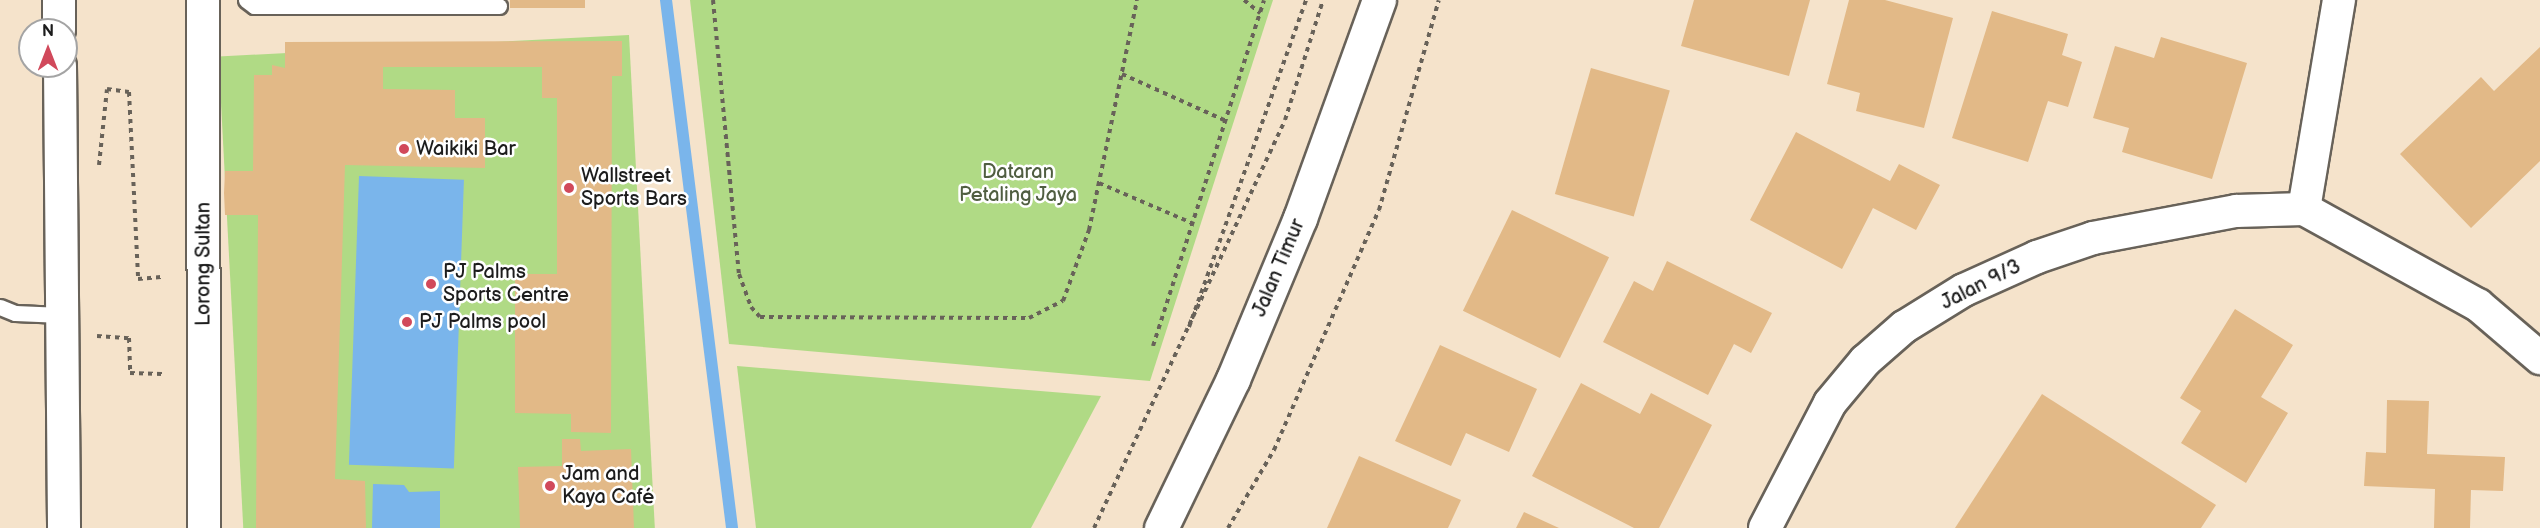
<!DOCTYPE html>
<html>
<head>
<meta charset="utf-8">
<style>
  body { margin:0 }
  #map { position:relative; width:2540px; height:528px; overflow:hidden; background:#f5e3cb; font-family:"Balsamiq Sans",sans-serif }
  div>[style] { position:absolute }
  .green>* { inset:0; background:#b0da85; transform-origin:0 0 }
  .water>* { inset:0; background:#7ab5eb; transform-origin:0 0 }
  .stream>* { height:12px; margin:-6px; padding:0 6px; transform-origin:6px; border-radius:6px; background:#7ab5eb }
  .building>* { inset:0; background:#e2b987; transform-origin:0 0 }
  .path>* { height:4px; margin-top:-2px; transform-origin:0; background:repeating-linear-gradient(90deg,#686259 0 4.5px,transparent 0 9px) }
  .roads { filter:drop-shadow(2px 0 #686259) drop-shadow(-2px 0 #686259) drop-shadow(0 2px #686259) drop-shadow(0 -2px #686259) }
  .service>* { height:15px; margin:-7.5px; padding:0 7.5px; transform-origin:7.5px; border-radius:7.5px; background:#fff }
  .minor>* { height:32px; margin:-16px; padding:0 16px; transform-origin:16px; border-radius:16px; background:#fff }
  .primary>* { height:33px; margin:-16.5px; padding:0 16.5px; transform-origin:16.5px; border-radius:16.5px; background:#fff }
  .dots>* { width:16px; height:16px; translate:-50% -50%; box-sizing:border-box; border:3px solid #fff; border-radius:50% }
  span { translate:-50% -50%; white-space:nowrap; text-align:center; line-height:1.15; -webkit-text-stroke:5px #fff; paint-order:stroke }
  .poi-label { font-size:20px; color:#1c1c1c }
  .left { translate:0 -50%; text-align:left }
  .park-label { font-size:20px; color:#505e41 }
  .street-label { font-size:20px; color:#1c1c1c }
  .north { position:absolute; left:18px; top:18px; width:60px; height:60px; box-sizing:border-box; background:#fff; border:2px solid #a4a4a4; border-radius:50%; rotate:0deg; font-size:16px; font-weight:700; line-height:24px; text-align:center; color:#1c1c1c }
  .north::after { content:''; display:block; margin:auto; width:21px; height:27px; background:#d1495b; clip-path:polygon(50% 0,100% 100%,50% 72%,0 100%) }
</style>
</head>
<body>
<div id="map">
  <div class="green">
    <i style="clip-path:polygon(690px 0,1273px 0,1150px 381px,729px 344px)"></i>
    <i style="left:629px;top:35px;width:494px;height:411px;rotate:87deg"></i>
    <i style="clip-path:polygon(737px 366px,1101px 396px,1031px 528px,756px 528px)"></i>
  </div>
  <div class="water">
    <i style="left:359px;top:176px;width:105px;height:289px;rotate:2deg"></i>
    <i style="clip-path:polygon(373px 484px,404px 485px,409px 492px,440px 491px,440px 528px,372px 528px)"></i>
  </div>
  <div class="stream">
    <i style="left:666px;top:0;width:532px;rotate:82.87deg"></i>
  </div>
  <div class="building">
    <i style="left:510px;top:0;width:75px;height:8px"></i>
    <i style="clip-path:polygon(1694px 0,1810px 0,1789px 76px,1681px 46px)"></i>
    <i style="clip-path:polygon(1849px 0,1885px 0,1953px 18px,1924px 128px,1856px 111px,1860px 93px,1827px 84px)"></i>
    <i style="clip-path:polygon(1992px 11px,2068px 34px,2062px 55px,2082px 62px,2068px 107px,2048px 101px,2028px 162px,1952px 138px)"></i>
    <i style="clip-path:polygon(2161px 37px,2247px 63px,2212px 179px,2122px 152px,2129px 128px,2093px 118px,2115px 46px,2154px 58px)"></i>
    <i style="clip-path:polygon(622px 41px,622px 76px,612px 76px,611px 433px,571px 432px,571px 414px,515px 413px,515px 274px,557px 274px,557px 98px,542px 98px,542px 67px,383px 67px,383px 89px,455px 90px,455px 118px,485px 118px,485px 168px,345px 165px,335px 479px,365px 481px,366px 528px,256px 528px,258px 215px,225px 215px,224px 193px,225px 171px,253px 171px,254px 75px,272px 75px,272px 65px,285px 68px,285px 42px)"></i>
    <i style="clip-path:polygon(2540px 47px,2540px 161px,2471px 228px,2400px 154px,2481px 77px,2494px 91px)"></i>
    <i style="left:1591px;top:68px;width:82px;height:131px;rotate:16deg"></i>
    <i style="clip-path:polygon(1796px 132px,1890px 181px,1899px 164px,1940px 185px,1916px 230px,1873px 208px,1842px 269px,1750px 220px)"></i>
    <i style="left:1512px;top:210px;width:108px;height:112px;rotate:26deg"></i>
    <i style="clip-path:polygon(1667px 261px,1772px 313px,1751px 353px,1734px 344px,1708px 395px,1603px 342px,1634px 281px,1653px 291px)"></i>
    <i style="clip-path:polygon(2235px 309px,2293px 345px,2261px 397px,2288px 413px,2246px 483px,2181px 443px,2201px 411px,2180px 398px)"></i>
    <i style="clip-path:polygon(1440px 345px,1537px 389px,1509px 452px,1466px 433px,1451px 466px,1395px 441px)"></i>
    <i style="clip-path:polygon(1581px 383px,1640px 414px,1651px 393px,1712px 425px,1659px 528px,1634px 528px,1532px 476px)"></i>
    <i style="clip-path:polygon(2042px 394px,2216px 505px,2201px 528px,1955px 528px)"></i>
    <i style="clip-path:polygon(2387px 400px,2429px 401px,2427px 454px,2505px 457px,2503px 491px,2471px 490px,2470px 528px,2434px 528px,2435px 489px,2364px 486px,2366px 452px,2386px 453px)"></i>
    <i style="clip-path:polygon(562px 439px,580px 439px,581px 451px,631px 449px,634px 528px,520px 528px,518px 467px,562px 466px)"></i>
    <i style="clip-path:polygon(1359px 456px,1461px 500px,1448px 528px,1327px 528px)"></i>
    <i style="clip-path:polygon(1524px 512px,1559px 528px,1516px 528px)"></i>
  </div>
  <div class="path">
    <i style="left:713px;top:0;width:275px;rotate:84.6deg"></i>
    <i style="left:739px;top:274px;width:35px;rotate:70deg"></i>
    <i style="left:751px;top:307px;width:13px;rotate:48deg"></i>
    <i style="left:760px;top:317px;width:269px;rotate:0.2deg"></i>
    <i style="left:1029px;top:318px;width:38px;rotate:-27deg"></i>
    <i style="left:1063px;top:301px;width:76px;rotate:-69.9deg"></i>
    <i style="left:1089px;top:230px;width:235px;rotate:-78.2deg"></i>
    <i style="left:1244px;top:0;width:21px;rotate:39deg"></i>
    <i style="left:1122px;top:74px;width:114px;rotate:24.3deg"></i>
    <i style="left:99px;top:165px;width:76px;rotate:-84deg"></i>
    <i style="left:107px;top:89px;width:22px;rotate:8deg"></i>
    <i style="left:129px;top:92px;width:187px;rotate:87.2deg"></i>
    <i style="left:138px;top:279px;width:23px;rotate:-5deg"></i>
    <i style="left:1099px;top:183px;width:103px;rotate:23.3deg"></i>
    <i style="left:1189px;top:327px;width:347px;rotate:-70.3deg"></i>
    <i style="left:97px;top:336px;width:32px;rotate:4deg"></i>
    <i style="left:129px;top:338px;width:35px;rotate:88deg"></i>
    <i style="left:130px;top:373px;width:32px;rotate:2deg"></i>
    <i style="left:1153px;top:346px;width:363px;rotate:-72.2deg"></i>
    <i style="left:1094px;top:528px;width:450px;rotate:-64.9deg"></i>
    <i style="left:1285px;top:120px;width:126px;rotate:-72.4deg"></i>
    <i style="left:1228px;top:528px;width:91px;rotate:-59.5deg"></i>
    <i style="left:1274px;top:450px;width:262px;rotate:-66.4deg"></i>
    <i style="left:1379px;top:210px;width:218px;rotate:-74.1deg"></i>
  </div>
  <div class="roads">
    <div class="service">
      <i style="left:246px;top:0;width:10px;rotate:37deg"></i>
      <i style="left:254px;top:6px;width:245px"></i>
      <i style="left:0;top:307px;width:16px;rotate:22deg"></i>
      <i style="left:15px;top:313px;width:47px;rotate:2.4deg"></i>
    </div>
    <div class="minor">
      <i style="left:59px;top:0;width:30px;rotate:90deg"></i>
      <i style="left:203px;top:0;width:528px;rotate:89.89deg"></i>
      <i style="left:60px;top:66px;width:462px;rotate:89.5deg"></i>
      <i style="left:2304px;top:209px;width:199px;rotate:28.9deg"></i>
      <i style="left:2478px;top:305px;width:82px;rotate:40.5deg"></i>
      <i style="left:1765px;top:528px;width:141px;rotate:-62.5deg"></i>
      <i style="left:1830px;top:403px;width:55px;rotate:-50.2deg"></i>
      <i style="left:1865px;top:361px;width:52px;rotate:-41.1deg"></i>
      <i style="left:1904px;top:327px;width:70px;rotate:-31.7deg"></i>
      <i style="left:1964px;top:290px;width:80px;rotate:-24.3deg"></i>
      <i style="left:2037px;top:257px;width:59px;rotate:-18.7deg"></i>
      <i style="left:2093px;top:238px;width:146px;rotate:-10.7deg"></i>
      <i style="left:2236px;top:211px;width:68px;rotate:-1.7deg"></i>
      <i style="left:2304px;top:209px;width:212px;rotate:-80.5deg"></i>
    </div>
    <div class="primary">
      <i style="left:1161px;top:528px;width:165px;rotate:-64.2deg"></i>
      <i style="left:1233px;top:379px;width:174px;rotate:-67.4deg"></i>
      <i style="left:1300px;top:218px;width:232px;rotate:-70.1deg"></i>
    </div>
  </div>
  <div class="dots">
    <i style="left:404px;top:149px;background:#d1495b"></i>
    <i style="left:569px;top:188px;background:#d1495b"></i>
    <i style="left:431px;top:284px;background:#d1495b"></i>
    <i style="left:407px;top:322px;background:#d1495b"></i>
    <i style="left:550px;top:486px;background:#d1495b"></i>
  </div>
  <div class="poi-label">
    <span class="left" style="left:416px;top:149px">Waikiki Bar</span>
    <span class="left" style="left:581px;top:188px">Wallstreet<br>Sports Bars</span>
    <span class="left" style="left:443px;top:284px">PJ Palms<br>Sports Centre</span>
    <span class="left" style="left:419px;top:322px">PJ Palms pool</span>
    <span class="left" style="left:562px;top:486px">Jam and<br>Kaya Café</span>
  </div>
  <div class="park-label">
    <span style="left:1018px;top:184px">Dataran<br>Petaling Jaya</span>
  </div>
  <div class="street-label">
    <span style="left:204px;top:264px;rotate:-90deg">Lorong Sultan</span>
    <span style="left:1279px;top:268px;rotate:-67deg">Jalan Timur</span>
    <span style="left:1981px;top:285px;rotate:-27deg">Jalan 9/3</span>
  </div>
  <div class="north">N</div>
</div>
</body>
</html>
